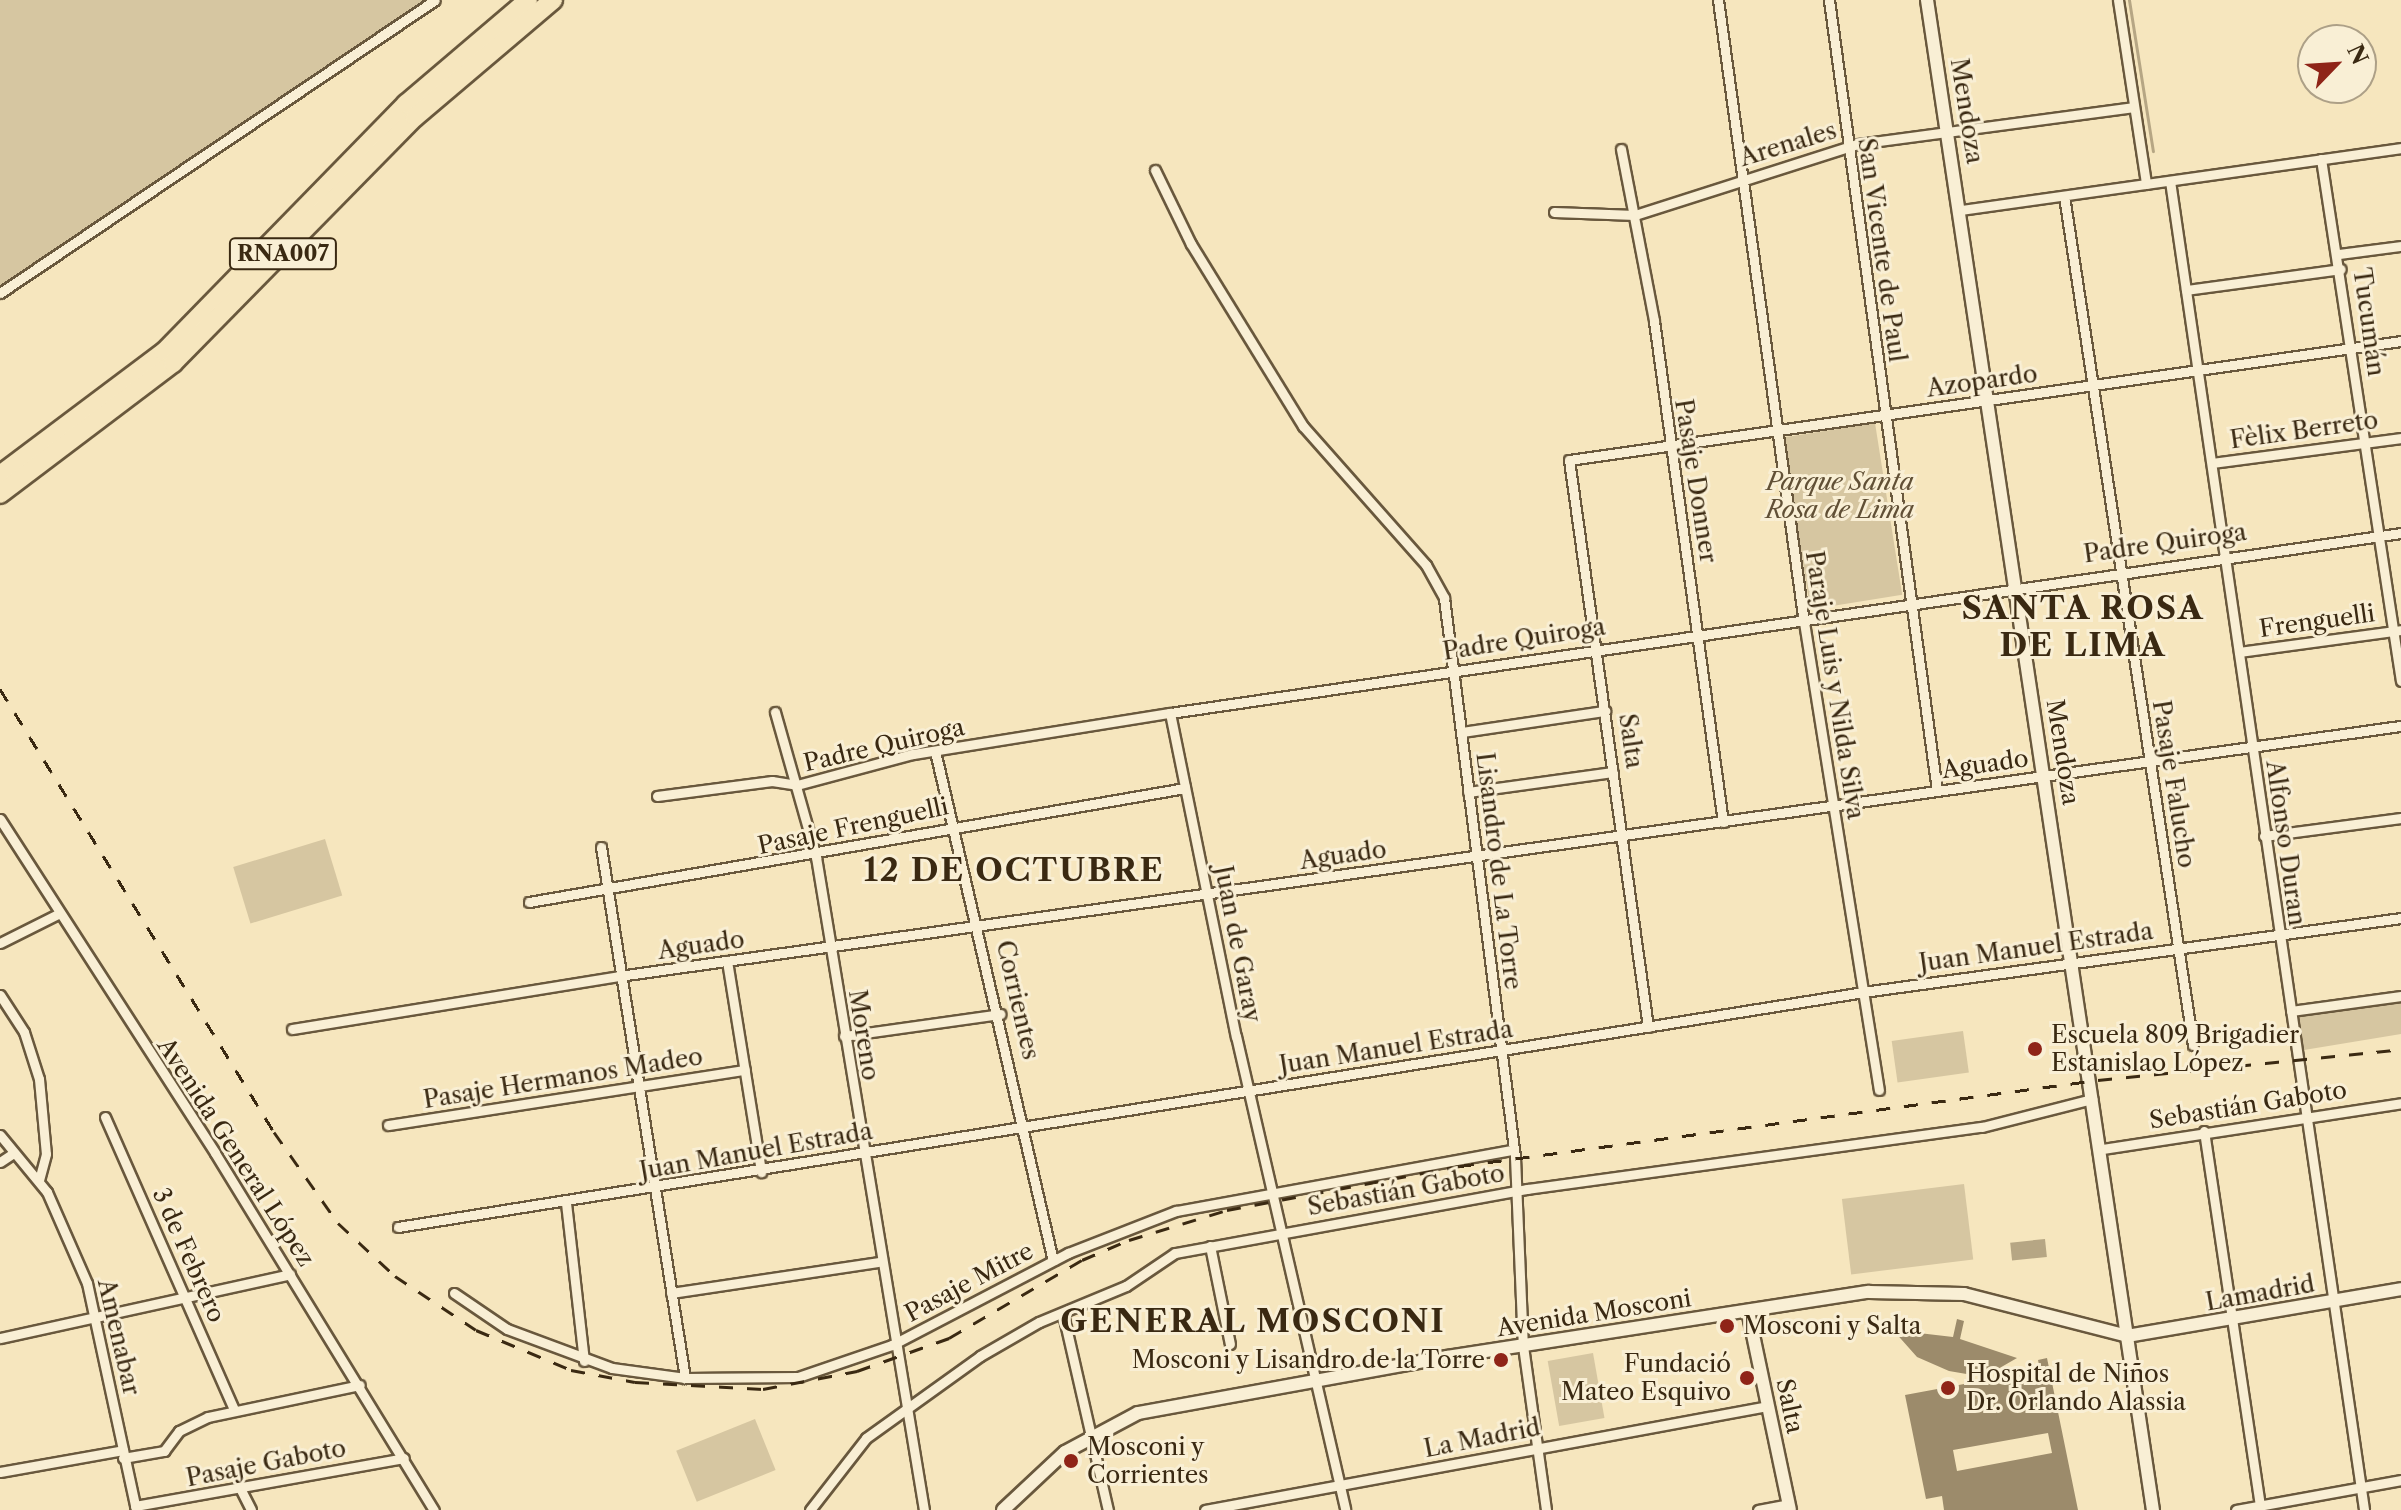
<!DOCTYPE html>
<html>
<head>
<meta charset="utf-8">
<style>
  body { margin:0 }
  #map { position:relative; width:2401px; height:1510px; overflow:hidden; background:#f6e6be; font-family:"Libre Caslon Text",serif }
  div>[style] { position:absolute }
  .green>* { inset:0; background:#d6c6a1; transform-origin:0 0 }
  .water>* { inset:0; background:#b6a684; transform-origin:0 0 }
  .stream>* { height:3px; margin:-1.5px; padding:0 1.5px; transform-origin:1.5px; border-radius:1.5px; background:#b6a684 }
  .building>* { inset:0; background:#9c8b6b }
  .roads { filter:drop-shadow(2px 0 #69583d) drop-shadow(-2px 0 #69583d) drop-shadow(0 2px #69583d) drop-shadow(0 -2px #69583d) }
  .minor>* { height:9px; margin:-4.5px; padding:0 4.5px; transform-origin:4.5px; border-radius:4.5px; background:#f9efd5 }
  .tertiary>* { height:12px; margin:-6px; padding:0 6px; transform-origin:6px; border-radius:6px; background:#f9efd5 }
  .motorway>* { height:18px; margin:-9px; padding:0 9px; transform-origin:9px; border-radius:9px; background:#f6e6be }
  .rail>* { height:3px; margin-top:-1.5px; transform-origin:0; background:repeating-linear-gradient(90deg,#3a2912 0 14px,transparent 0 28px) }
  .dots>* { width:22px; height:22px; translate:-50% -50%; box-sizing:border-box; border:4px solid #f9efd5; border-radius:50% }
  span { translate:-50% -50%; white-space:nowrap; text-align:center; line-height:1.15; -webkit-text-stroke:6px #f9efd5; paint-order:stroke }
  .shield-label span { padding:2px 6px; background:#f9efd5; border:2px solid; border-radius:6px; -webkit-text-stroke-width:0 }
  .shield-label { font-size:22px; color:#3a2912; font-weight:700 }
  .street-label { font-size:24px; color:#3a2912 }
  .park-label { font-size:24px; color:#615036; font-style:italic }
  .poi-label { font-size:24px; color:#3a2912 }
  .left { translate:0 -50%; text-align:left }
  .right { translate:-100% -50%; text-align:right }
  .district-label { font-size:32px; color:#3a2912; font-weight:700; letter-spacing:2px }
  .north { position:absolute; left:2297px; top:24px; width:80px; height:80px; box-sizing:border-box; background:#f9efd5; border:2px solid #ada087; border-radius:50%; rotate:65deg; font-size:22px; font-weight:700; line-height:32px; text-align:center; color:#3a2912 }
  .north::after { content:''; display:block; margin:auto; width:28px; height:36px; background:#8f2418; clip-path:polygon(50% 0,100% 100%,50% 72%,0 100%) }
</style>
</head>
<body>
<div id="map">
  <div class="green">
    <i style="clip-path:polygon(0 0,432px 0,0 289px)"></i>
    <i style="left:1875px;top:423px;width:174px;height:93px;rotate:81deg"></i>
    <i style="left:325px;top:839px;width:59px;height:96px;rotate:73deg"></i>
    <i style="clip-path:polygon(2401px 1003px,2401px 1034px,2304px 1050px,2298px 1016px)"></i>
    <i style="left:1963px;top:1031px;width:42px;height:72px;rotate:82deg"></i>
    <i style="left:1964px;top:1184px;width:76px;height:123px;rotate:83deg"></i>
    <i style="left:1593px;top:1353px;width:66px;height:46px;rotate:80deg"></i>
    <i style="left:755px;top:1419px;width:55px;height:85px;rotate:68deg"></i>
  </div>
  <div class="water">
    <i style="left:2045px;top:1239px;width:18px;height:35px;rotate:84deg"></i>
  </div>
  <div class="stream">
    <i style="left:2129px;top:0;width:153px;rotate:81deg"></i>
  </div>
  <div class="building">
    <i style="clip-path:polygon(1957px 1319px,1964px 1321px,1960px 1339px,2017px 1358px,1984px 1377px,1949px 1371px,1917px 1357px,1893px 1330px,1953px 1337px)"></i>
    <i style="clip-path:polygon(evenodd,2047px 1358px,2078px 1510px,1944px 1510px,1942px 1496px,1926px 1499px,1905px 1395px,2040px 1370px,2038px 1360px,2047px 1358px,2048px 1433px,2052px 1453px,1957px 1471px,1953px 1450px,2048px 1433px)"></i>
  </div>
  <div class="roads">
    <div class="minor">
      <i style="left:1718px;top:0;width:622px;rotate:82.14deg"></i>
      <i style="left:1803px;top:616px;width:480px;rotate:80.9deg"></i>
      <i style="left:1829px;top:0;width:797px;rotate:82.22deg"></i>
      <i style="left:2118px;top:0;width:186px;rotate:81.3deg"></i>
      <i style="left:1621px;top:149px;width:175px;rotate:79.1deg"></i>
      <i style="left:1654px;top:321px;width:506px;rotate:82.16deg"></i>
      <i style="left:2321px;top:159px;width:528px;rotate:81.29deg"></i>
      <i style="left:1155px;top:170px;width:82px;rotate:64.1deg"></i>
      <i style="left:1191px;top:244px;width:214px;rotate:58.4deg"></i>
      <i style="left:1303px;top:426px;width:186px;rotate:48.5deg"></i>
      <i style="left:1426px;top:565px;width:38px;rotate:61deg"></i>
      <i style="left:1444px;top:598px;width:563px;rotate:82.76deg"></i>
      <i style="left:1515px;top:1157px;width:189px;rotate:87.6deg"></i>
      <i style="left:1523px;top:1346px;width:166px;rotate:82deg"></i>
      <i style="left:2170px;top:181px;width:1343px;rotate:81.69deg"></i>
      <i style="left:2064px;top:196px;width:859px;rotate:81.36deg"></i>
      <i style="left:1961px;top:210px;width:444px;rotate:-8deg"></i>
      <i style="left:1554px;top:212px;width:81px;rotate:2.1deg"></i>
      <i style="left:1635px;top:215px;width:233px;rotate:-17.7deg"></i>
      <i style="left:1857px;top:144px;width:279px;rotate:-7.6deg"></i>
      <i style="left:2339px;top:254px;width:63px;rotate:-7.4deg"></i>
      <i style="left:2186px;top:290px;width:156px;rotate:-7.7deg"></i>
      <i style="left:0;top:293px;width:524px;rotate:-33.96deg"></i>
      <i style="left:2212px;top:463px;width:191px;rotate:-7.5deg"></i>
      <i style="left:2239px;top:652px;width:163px;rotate:-7.7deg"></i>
      <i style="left:775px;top:712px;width:151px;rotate:74.2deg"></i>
      <i style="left:816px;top:857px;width:662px;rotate:80.61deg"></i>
      <i style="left:1170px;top:713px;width:330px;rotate:78.5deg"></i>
      <i style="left:1236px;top:1036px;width:486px;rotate:77deg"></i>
      <i style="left:1462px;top:732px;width:145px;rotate:-8.4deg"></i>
      <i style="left:935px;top:751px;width:523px;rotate:76.97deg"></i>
      <i style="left:1468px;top:792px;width:146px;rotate:-7.9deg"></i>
      <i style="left:657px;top:796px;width:116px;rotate:-7.4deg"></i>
      <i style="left:772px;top:781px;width:25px;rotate:9deg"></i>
      <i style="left:797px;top:785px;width:120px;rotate:-15deg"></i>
      <i style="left:913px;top:754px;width:260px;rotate:-9.1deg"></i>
      <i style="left:1170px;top:713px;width:1244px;rotate:-8.32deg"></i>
      <i style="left:0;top:819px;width:397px;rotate:57.2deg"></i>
      <i style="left:215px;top:1153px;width:419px;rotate:58.5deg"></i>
      <i style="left:2264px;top:836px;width:138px;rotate:-7.5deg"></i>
      <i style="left:601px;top:847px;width:538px;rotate:81.01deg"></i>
      <i style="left:529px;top:902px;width:666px;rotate:-9.86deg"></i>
      <i style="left:0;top:943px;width:67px;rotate:-26.6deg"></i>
      <i style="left:727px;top:961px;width:214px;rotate:80.8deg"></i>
      <i style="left:0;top:995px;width:44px;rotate:57deg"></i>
      <i style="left:24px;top:1032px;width:49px;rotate:72.3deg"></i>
      <i style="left:39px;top:1079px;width:75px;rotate:84.7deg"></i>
      <i style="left:46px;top:1154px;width:28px;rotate:105deg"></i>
      <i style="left:2291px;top:1011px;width:111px;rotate:-7.8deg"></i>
      <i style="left:1648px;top:1027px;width:572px;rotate:-97.93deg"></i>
      <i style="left:1569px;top:460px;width:840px;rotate:-8.14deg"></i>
      <i style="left:292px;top:1029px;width:331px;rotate:-9.2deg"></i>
      <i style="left:619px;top:976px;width:1799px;rotate:-7.99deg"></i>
      <i style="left:844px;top:1036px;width:158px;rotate:-8deg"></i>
      <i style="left:105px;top:1117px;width:320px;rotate:66.2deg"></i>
      <i style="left:388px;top:1125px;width:361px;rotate:-8.8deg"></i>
      <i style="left:2204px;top:1131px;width:378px;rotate:81.5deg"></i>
      <i style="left:0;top:1135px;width:74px;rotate:50.5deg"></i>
      <i style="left:47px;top:1192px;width:99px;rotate:66.3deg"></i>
      <i style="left:87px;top:1283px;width:232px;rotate:77.8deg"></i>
      <i style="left:2102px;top:1149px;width:303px;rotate:-8.7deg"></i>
      <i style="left:0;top:1162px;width:14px;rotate:-34deg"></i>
      <i style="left:566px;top:1203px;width:159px;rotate:83.5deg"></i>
      <i style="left:398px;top:1227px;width:1484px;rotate:-9.11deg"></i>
      <i style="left:1863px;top:992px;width:543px;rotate:-7.83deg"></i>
      <i style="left:1210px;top:1246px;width:100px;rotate:78.5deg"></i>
      <i style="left:454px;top:1293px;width:64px;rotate:34.2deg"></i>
      <i style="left:507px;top:1329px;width:112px;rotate:20.4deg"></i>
      <i style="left:612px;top:1368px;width:74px;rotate:7.8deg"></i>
      <i style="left:685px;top:1378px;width:113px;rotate:-0.5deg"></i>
      <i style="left:798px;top:1377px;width:99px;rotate:-18.8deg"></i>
      <i style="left:892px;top:1345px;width:199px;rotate:-27.6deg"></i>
      <i style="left:1068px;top:1253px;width:116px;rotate:-21.3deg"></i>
      <i style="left:1176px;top:1211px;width:342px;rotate:-10.3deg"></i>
      <i style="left:671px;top:1293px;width:209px;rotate:-8.5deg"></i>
      <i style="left:1063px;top:1314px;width:201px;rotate:77.1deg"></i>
      <i style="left:0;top:1338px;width:297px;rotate:-12.4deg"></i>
      <i style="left:123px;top:1458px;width:42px;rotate:-9.7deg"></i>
      <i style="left:164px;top:1451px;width:25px;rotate:-53deg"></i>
      <i style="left:179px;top:1431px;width:32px;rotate:-26deg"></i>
      <i style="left:208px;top:1417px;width:155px;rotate:-11.9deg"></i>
      <i style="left:0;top:1472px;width:125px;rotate:-10.1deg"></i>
      <i style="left:241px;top:1490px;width:22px;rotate:63deg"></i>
      <i style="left:135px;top:1506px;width:273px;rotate:-10.1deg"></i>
      <i style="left:810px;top:1510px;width:91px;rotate:-52.1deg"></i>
      <i style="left:866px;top:1438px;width:140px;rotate:-35.7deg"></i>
      <i style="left:980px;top:1356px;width:68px;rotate:-30deg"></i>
      <i style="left:1039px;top:1322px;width:94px;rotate:-22.5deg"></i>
      <i style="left:1126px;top:1286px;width:59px;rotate:-34deg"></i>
      <i style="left:1175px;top:1253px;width:358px;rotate:-10.3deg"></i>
      <i style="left:1527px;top:1189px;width:459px;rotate:-7.8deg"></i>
      <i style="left:1982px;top:1127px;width:114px;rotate:-14.3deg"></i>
      <i style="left:1205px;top:1510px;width:573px;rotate:-10.47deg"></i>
      <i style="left:1758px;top:1510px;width:31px;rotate:-11deg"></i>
      <i style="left:2236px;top:1510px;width:168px;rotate:-10.3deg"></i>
    </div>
    <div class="tertiary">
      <i style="left:1927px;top:0;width:1527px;rotate:81.49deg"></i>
      <i style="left:1748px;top:1311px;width:203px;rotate:78.1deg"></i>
      <i style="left:1003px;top:1510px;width:85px;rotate:-43.1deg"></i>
      <i style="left:1065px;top:1452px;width:83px;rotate:-28.1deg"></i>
      <i style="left:1138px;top:1413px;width:314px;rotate:-10.3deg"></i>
      <i style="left:1447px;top:1357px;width:427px;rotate:-8.8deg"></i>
      <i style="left:1869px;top:1292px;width:95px;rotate:1.2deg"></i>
      <i style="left:1964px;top:1294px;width:168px;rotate:14.4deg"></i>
      <i style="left:2127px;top:1336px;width:278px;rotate:-9.7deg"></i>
    </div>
    <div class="motorway">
      <i style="left:0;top:475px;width:205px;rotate:-36.9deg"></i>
      <i style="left:164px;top:352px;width:347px;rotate:-45.7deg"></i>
      <i style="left:406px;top:104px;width:160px;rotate:-40.4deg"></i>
      <i style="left:0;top:494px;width:217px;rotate:-37.1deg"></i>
      <i style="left:173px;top:363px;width:345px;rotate:-45.5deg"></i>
      <i style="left:415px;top:117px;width:181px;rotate:-40.3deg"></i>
    </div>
  </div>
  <div class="rail">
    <i style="left:0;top:689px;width:521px;rotate:58.26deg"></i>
    <i style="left:274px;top:1132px;width:111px;rotate:54.9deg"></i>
    <i style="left:338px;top:1223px;width:78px;rotate:42.9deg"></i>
    <i style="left:395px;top:1276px;width:97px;rotate:33.7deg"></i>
    <i style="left:476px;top:1330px;width:103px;rotate:22.8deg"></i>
    <i style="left:571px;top:1370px;width:65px;rotate:10.6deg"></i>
    <i style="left:635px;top:1382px;width:128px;rotate:3.1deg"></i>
    <i style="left:763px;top:1389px;width:96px;rotate:-10.8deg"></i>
    <i style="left:857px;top:1371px;width:98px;rotate:-19.7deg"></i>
    <i style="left:949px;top:1338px;width:154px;rotate:-30.4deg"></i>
    <i style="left:1082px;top:1260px;width:51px;rotate:-23.1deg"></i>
    <i style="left:1129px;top:1240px;width:102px;rotate:-17deg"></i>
    <i style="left:1227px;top:1210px;width:237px;rotate:-10.7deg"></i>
    <i style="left:1460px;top:1166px;width:644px;rotate:-7.68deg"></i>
    <i style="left:2098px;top:1080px;width:305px;rotate:-5.8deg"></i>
  </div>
  <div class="dots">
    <i style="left:2035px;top:1049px;background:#8f2418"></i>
    <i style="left:1727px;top:1326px;background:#8f2418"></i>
    <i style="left:1501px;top:1360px;background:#8f2418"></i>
    <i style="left:1747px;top:1378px;background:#8f2418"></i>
    <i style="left:1948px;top:1388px;background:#8f2418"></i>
    <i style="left:1071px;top:1461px;background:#8f2418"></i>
  </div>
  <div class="shield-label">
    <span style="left:283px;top:254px">RNA007</span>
  </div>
  <div class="street-label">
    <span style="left:1967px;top:111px;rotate:81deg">Mendoza</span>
    <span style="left:1788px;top:144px;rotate:-17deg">Arenales</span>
    <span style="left:1882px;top:250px;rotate:82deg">San Vicente de Paul</span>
    <span style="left:2369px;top:322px;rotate:82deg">Tucumán</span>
    <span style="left:1982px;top:381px;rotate:-8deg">Azopardo</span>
    <span style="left:2304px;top:430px;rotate:-8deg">Fèlix Berreto</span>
    <span style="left:1696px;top:481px;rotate:81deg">Pasaje Donner</span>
    <span style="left:2165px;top:543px;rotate:-8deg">Padre Quiroga</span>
    <span style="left:2317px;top:621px;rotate:-8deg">Frenguelli</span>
    <span style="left:1524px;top:639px;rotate:-9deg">Padre Quiroga</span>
    <span style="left:1835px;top:685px;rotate:81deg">Paraje Luis y Nilda Silva</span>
    <span style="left:1631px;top:741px;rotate:82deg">Salta</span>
    <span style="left:884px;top:745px;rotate:-13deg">Padre Quiroga</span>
    <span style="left:2063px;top:752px;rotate:81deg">Mendoza</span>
    <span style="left:1985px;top:764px;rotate:-8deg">Aguado</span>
    <span style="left:2174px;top:784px;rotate:81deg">Pasaje Falucho</span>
    <span style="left:853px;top:826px;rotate:-12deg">Pasaje Frenguelli</span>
    <span style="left:2286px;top:843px;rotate:82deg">Alfonso Duran</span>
    <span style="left:1343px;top:855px;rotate:-8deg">Aguado</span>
    <span style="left:1499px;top:871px;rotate:83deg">Lisandro de La Torre</span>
    <span style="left:1238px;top:944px;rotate:79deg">Juan de Garay</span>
    <span style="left:701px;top:945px;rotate:-8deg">Aguado</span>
    <span style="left:2036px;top:947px;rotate:-8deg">Juan Manuel Estrada</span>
    <span style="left:1018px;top:1000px;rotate:77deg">Corrientes</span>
    <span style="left:864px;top:1035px;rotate:81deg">Moreno</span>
    <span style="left:1396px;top:1047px;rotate:-9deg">Juan Manuel Estrada</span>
    <span style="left:563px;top:1078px;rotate:-9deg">Pasaje Hermanos Madeo</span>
    <span style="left:2248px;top:1105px;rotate:-9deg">Sebastián Gaboto</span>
    <span style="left:756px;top:1151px;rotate:-10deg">Juan Manuel Estrada</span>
    <span style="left:236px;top:1152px;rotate:57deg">Avenida General López</span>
    <span style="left:1406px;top:1190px;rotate:-10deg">Sebastián Gaboto</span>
    <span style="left:189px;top:1255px;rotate:66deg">3 de Febrero</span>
    <span style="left:969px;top:1282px;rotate:-28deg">Pasaje Mitre</span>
    <span style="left:2260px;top:1293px;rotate:-10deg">Lamadrid</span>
    <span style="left:1594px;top:1313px;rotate:-9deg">Avenida Mosconi</span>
    <span style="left:119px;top:1337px;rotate:77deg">Amenabar</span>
    <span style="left:1790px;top:1406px;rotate:78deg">Salta</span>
    <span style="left:1482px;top:1438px;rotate:-11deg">La Madrid</span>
    <span style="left:266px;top:1463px;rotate:-11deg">Pasaje Gaboto</span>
  </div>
  <div class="park-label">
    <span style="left:1840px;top:496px">Parque Santa<br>Rosa de Lima</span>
  </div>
  <div class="poi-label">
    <span class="left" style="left:2051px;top:1049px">Escuela 809 Brigadier<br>Estanislao López</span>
    <span class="left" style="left:1743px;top:1326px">Mosconi y Salta</span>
    <span class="right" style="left:1485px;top:1360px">Mosconi y Lisandro de la Torre</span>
    <span class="right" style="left:1731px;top:1378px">Fundació<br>Mateo Esquivo</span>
    <span class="left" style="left:1966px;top:1388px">Hospital de Niños<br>Dr. Orlando Alassia</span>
    <span class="left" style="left:1087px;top:1461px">Mosconi y<br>Corrientes</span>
  </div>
  <div class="district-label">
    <span style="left:2083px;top:627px">SANTA ROSA<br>DE LIMA</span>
    <span style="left:1014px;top:870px">12 DE OCTUBRE</span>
    <span style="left:1253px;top:1321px">GENERAL MOSCONI</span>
  </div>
  <div class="north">N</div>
</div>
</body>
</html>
